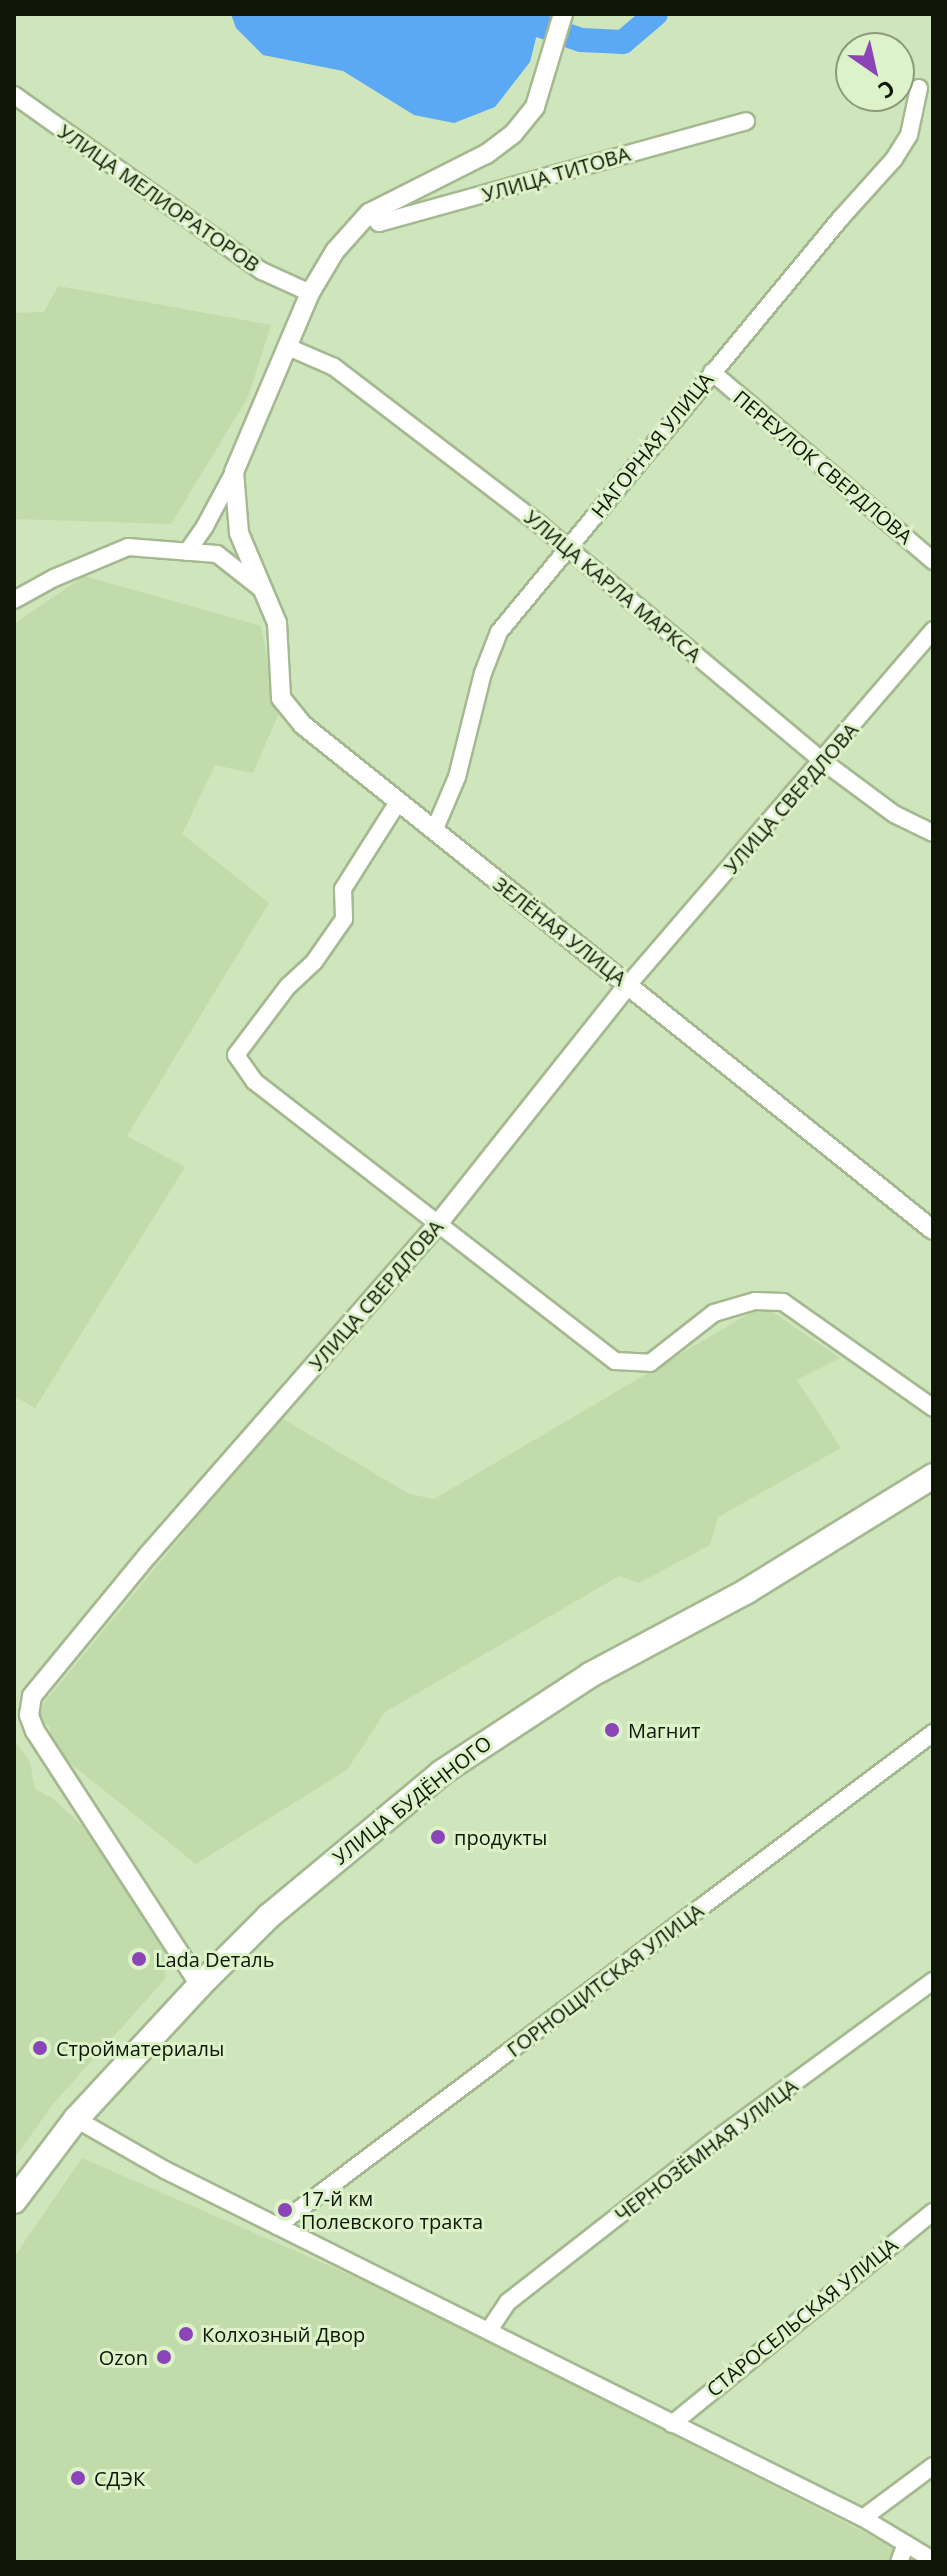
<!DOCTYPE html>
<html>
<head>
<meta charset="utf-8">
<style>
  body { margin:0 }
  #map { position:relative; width:947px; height:2576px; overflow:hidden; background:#cfe5bb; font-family:"Open Sans",sans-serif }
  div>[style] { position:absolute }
  .built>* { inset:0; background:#c2dbab }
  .water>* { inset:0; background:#5ba8f4 }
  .river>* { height:24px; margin:-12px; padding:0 12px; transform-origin:12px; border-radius:12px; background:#5ba8f4 }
  .roads { filter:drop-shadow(2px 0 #a4b990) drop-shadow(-2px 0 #a4b990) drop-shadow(0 2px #a4b990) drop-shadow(0 -2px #a4b990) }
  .minor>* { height:16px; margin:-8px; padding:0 8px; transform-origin:8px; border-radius:8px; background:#fff }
  .tertiary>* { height:18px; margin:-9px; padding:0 9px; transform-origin:9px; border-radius:9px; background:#fff }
  .primary>* { height:24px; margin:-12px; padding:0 12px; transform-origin:12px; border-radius:12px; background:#fff }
  .dots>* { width:22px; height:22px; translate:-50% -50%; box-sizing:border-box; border:4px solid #dcf2c8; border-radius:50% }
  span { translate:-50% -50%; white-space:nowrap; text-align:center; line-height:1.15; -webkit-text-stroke:6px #dcf2c8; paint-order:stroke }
  .street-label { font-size:20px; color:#0f1607 }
  .poi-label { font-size:20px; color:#0f1607 }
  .left { translate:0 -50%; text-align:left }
  .right { translate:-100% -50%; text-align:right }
  .frame { position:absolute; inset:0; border:16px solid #0f1607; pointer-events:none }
  .north { position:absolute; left:835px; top:32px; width:80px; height:80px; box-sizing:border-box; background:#dcf2c8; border:2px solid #8a9a7b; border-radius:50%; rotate:146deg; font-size:22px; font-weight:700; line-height:32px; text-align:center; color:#0f1607 }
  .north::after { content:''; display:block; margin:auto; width:28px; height:36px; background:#8b45b8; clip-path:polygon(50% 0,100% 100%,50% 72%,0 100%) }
</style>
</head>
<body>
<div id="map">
  <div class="built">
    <i style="clip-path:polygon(58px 286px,271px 325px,248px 397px,171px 524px,14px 519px,14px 313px,44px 312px)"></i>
    <i style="clip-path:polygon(84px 576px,261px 626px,278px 715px,253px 773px,215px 765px,182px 834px,269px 903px,127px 1136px,185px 1167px,35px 1408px,14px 1396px,14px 624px)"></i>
    <i style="clip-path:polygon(767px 1308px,840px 1358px,797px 1380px,841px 1448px,718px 1517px,710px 1545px,639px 1583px,619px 1576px,385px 1712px,347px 1770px,196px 1864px,50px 1747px,50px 1727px,33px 1716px,280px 1417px,409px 1494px,434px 1499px,755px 1310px)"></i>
    <i style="clip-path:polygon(14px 1740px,30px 1762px,35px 1789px,54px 1799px,96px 1839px,164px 1949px,165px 1979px,53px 2104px,14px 2159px)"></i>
    <i style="clip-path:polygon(82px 2158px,408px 2300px,901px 2551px,894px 2562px,14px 2562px,14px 2257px)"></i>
  </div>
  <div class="water">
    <i style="clip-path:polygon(231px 14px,542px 14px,530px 62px,495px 107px,454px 123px,414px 115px,343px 71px,263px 55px,236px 28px)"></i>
  </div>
  <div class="river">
    <i style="left:507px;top:14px;width:78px;rotate:19.4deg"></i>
    <i style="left:581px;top:40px;width:42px;rotate:2.7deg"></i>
    <i style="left:623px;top:42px;width:43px;rotate:-40.3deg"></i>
  </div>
  <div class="roads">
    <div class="minor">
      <i style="left:14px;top:95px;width:304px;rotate:35.4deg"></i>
      <i style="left:262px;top:271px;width:53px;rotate:24.6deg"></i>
      <i style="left:369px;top:213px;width:14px;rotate:45deg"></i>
      <i style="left:379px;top:223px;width:381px;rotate:-15.5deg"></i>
      <i style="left:288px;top:347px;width:50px;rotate:23.5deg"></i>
      <i style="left:334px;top:367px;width:258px;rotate:37.4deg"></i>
      <i style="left:539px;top:524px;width:371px;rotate:39.9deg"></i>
      <i style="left:824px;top:762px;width:87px;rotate:36.6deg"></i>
      <i style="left:894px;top:814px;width:43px;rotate:26deg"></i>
      <i style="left:712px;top:372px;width:291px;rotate:40.5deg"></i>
      <i style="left:187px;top:552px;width:32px;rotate:-55deg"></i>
      <i style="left:205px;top:526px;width:61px;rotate:-61.8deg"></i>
      <i style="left:14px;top:600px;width:46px;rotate:-28.8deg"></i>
      <i style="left:54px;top:578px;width:80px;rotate:-22.7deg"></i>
      <i style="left:128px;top:547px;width:89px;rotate:4.5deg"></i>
      <i style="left:217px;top:554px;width:55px;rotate:38.3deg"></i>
      <i style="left:398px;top:802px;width:103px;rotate:122.3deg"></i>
      <i style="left:343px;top:889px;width:30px;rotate:88deg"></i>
      <i style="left:344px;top:919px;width:52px;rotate:124.9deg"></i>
      <i style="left:314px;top:962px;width:35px;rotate:137deg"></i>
      <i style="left:288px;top:986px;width:86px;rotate:127deg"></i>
      <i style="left:236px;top:1055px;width:32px;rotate:55deg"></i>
      <i style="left:254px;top:1081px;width:457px;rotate:37.8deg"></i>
      <i style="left:615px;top:1361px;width:35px;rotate:3deg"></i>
      <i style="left:650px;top:1363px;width:81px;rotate:-38deg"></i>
      <i style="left:714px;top:1313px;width:43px;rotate:-16.3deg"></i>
      <i style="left:755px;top:1301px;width:28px;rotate:2deg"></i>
      <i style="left:783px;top:1302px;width:184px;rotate:35.2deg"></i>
      <i style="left:434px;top:831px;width:59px;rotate:-66.9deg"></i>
      <i style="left:457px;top:777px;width:107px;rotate:-76deg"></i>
      <i style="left:483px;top:673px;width:44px;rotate:-68.7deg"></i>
      <i style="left:499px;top:632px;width:536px;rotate:-50.45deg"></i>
      <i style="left:840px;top:219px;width:81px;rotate:-48deg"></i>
      <i style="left:894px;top:159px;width:28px;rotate:-58deg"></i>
      <i style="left:909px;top:135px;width:48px;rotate:-78deg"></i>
      <i style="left:628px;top:985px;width:468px;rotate:-49.3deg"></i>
      <i style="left:76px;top:2119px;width:103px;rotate:29.8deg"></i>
      <i style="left:165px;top:2170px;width:780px;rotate:26.5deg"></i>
      <i style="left:863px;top:2518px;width:82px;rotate:31deg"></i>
      <i style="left:277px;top:2226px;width:821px;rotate:-36.93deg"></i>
      <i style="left:489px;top:2330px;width:34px;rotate:-56deg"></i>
      <i style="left:508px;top:2302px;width:260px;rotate:-38deg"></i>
      <i style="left:713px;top:2142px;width:273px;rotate:-36.2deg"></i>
      <i style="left:672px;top:2424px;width:336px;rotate:-39.1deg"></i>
      <i style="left:863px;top:2518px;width:87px;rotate:-36.6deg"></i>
      <i style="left:899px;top:2562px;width:19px;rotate:-69deg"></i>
    </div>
    <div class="tertiary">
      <i style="left:563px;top:14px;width:97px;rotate:106.8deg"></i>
      <i style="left:535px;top:107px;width:35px;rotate:129deg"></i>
      <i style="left:513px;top:134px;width:34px;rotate:143deg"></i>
      <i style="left:486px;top:154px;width:131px;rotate:153.2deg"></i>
      <i style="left:369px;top:213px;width:51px;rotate:131.8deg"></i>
      <i style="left:335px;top:251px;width:49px;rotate:120.8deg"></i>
      <i style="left:310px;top:293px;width:194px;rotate:113deg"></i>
      <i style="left:234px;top:472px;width:61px;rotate:85.3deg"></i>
      <i style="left:239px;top:533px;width:98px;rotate:67.1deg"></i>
      <i style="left:277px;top:623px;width:75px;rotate:86.9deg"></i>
      <i style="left:281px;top:698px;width:35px;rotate:51deg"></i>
      <i style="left:303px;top:725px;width:807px;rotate:38.72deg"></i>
      <i style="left:200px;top:1985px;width:303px;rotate:-123deg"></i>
      <i style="left:35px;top:1731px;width:17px;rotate:-111deg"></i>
      <i style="left:29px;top:1715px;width:19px;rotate:-81deg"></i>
      <i style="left:32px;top:1696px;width:183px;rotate:-50.6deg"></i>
      <i style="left:148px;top:1555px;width:439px;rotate:-48.8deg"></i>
      <i style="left:437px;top:1225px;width:307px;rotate:-51.5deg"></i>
    </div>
    <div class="primary">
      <i style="left:14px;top:2201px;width:103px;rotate:-52.9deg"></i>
      <i style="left:76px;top:2119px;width:183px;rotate:-47.2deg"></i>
      <i style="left:200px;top:1985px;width:98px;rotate:-45deg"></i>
      <i style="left:269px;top:1916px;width:224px;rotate:-39.7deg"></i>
      <i style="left:441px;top:1773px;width:178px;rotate:-33.3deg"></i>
      <i style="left:590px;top:1675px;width:178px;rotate:-28.1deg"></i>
      <i style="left:747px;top:1591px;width:219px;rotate:-31.7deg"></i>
    </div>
  </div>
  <div class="dots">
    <i style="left:612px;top:1730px;background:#8b45b8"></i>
    <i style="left:438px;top:1837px;background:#8b45b8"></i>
    <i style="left:139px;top:1959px;background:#8b45b8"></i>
    <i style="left:40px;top:2048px;background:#8b45b8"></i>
    <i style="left:285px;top:2210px;background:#8b45b8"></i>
    <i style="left:186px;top:2334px;background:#8b45b8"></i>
    <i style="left:164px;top:2357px;background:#8b45b8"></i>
    <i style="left:78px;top:2478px;background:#8b45b8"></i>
  </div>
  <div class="street-label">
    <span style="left:556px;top:174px;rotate:-16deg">УЛИЦА ТИТОВА</span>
    <span style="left:159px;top:198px;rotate:35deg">УЛИЦА МЕЛИОРАТОРОВ</span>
    <span style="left:652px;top:445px;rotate:-51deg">НАГОРНАЯ УЛИЦА</span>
    <span style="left:823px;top:467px;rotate:40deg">ПЕРЕУЛОК СВЕРДЛОВА</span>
    <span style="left:613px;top:586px;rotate:40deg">УЛИЦА КАРЛА МАРКСА</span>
    <span style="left:791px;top:798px;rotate:-49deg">УЛИЦА СВЕРДЛОВА</span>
    <span style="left:560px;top:931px;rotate:38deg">ЗЕЛЁНАЯ УЛИЦА</span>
    <span style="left:376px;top:1295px;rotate:-49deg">УЛИЦА СВЕРДЛОВА</span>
    <span style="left:412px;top:1800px;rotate:-38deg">УЛИЦА БУДЁННОГО</span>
    <span style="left:605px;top:1980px;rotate:-37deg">ГОРНОЩИТСКАЯ УЛИЦА</span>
    <span style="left:706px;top:2150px;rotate:-37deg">ЧЕРНОЗЁМНАЯ УЛИЦА</span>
    <span style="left:802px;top:2317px;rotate:-39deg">СТАРОСЕЛЬСКАЯ УЛИЦА</span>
  </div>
  <div class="poi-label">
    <span class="left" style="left:628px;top:1730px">Магнит</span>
    <span class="left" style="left:454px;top:1837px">продукты</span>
    <span class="left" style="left:155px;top:1959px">Lada Dеталь</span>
    <span class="left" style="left:56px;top:2048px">Стройматериалы</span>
    <span class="left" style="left:301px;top:2210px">17-й км<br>Полевского тракта</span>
    <span class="left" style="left:202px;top:2334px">Колхозный Двор</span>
    <span class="right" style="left:148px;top:2357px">Ozon</span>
    <span class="left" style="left:94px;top:2478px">СДЭК</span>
  </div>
  <div class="frame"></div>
  <div class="north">С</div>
</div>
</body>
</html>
